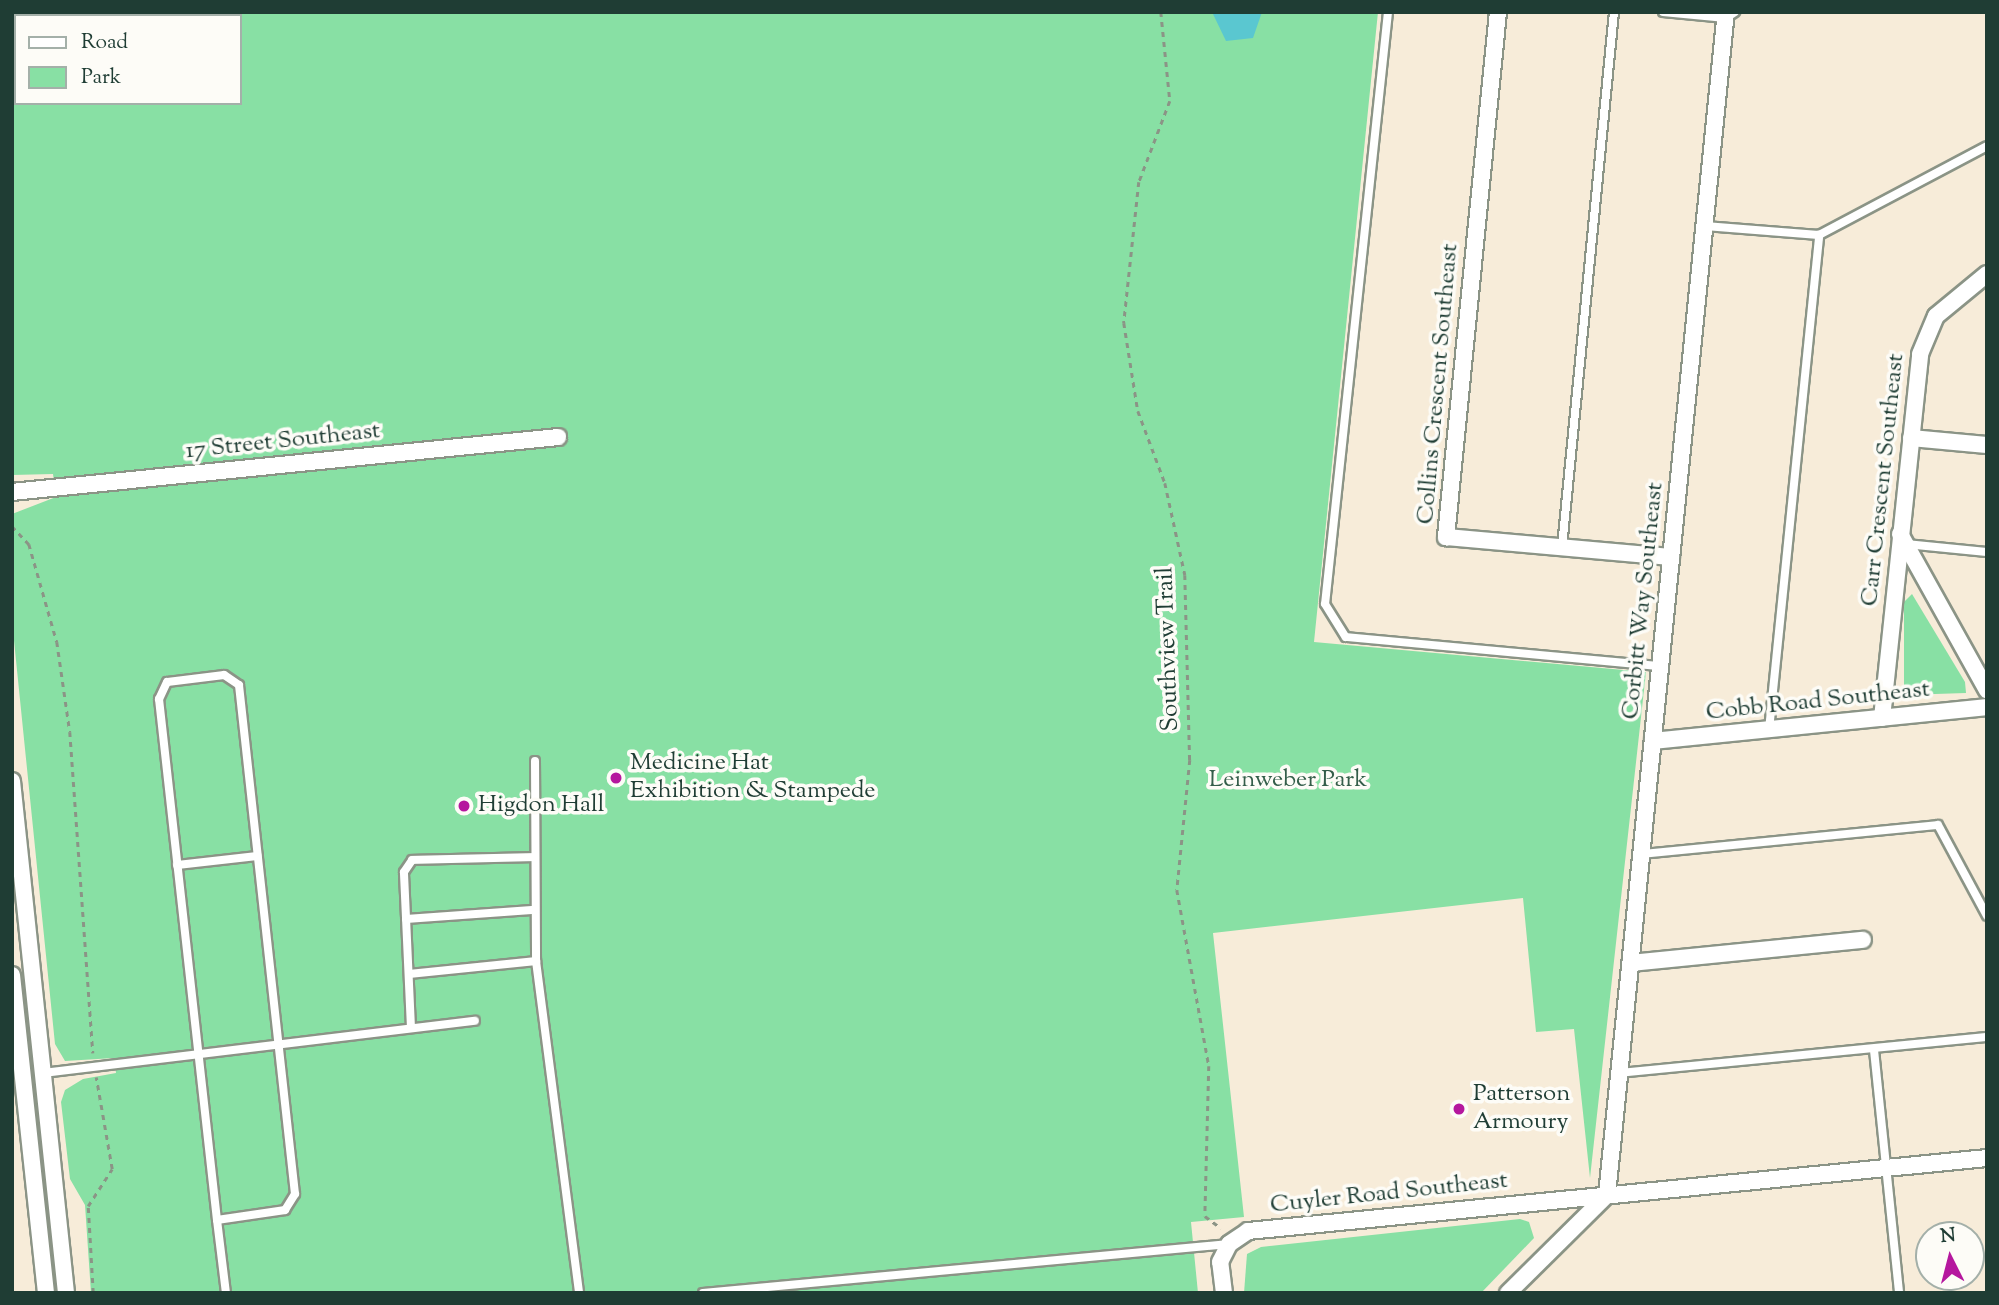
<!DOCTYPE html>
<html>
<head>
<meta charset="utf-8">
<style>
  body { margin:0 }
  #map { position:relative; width:1999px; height:1305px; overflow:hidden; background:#f7ecd9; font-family:"Sorts Mill Goudy",serif }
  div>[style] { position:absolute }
  .green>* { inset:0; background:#88e0a4 }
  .water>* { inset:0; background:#5ac7d0 }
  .path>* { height:2.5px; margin-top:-1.25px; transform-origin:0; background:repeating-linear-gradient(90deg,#8b9486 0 5px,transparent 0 10px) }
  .roads { filter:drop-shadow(2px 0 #8b9486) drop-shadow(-2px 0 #8b9486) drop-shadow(0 2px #8b9486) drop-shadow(0 -2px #8b9486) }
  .lane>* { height:8px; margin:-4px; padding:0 4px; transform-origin:4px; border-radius:4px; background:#fff }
  .street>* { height:16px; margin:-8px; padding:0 8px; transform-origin:8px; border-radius:8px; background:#fff }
  .dots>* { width:19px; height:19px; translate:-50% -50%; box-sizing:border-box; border:4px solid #fdfcf7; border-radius:50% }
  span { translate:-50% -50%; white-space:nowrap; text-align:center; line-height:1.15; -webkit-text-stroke:7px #fdfcf7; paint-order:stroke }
  .street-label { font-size:24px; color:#1f3d34 }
  .poi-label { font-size:24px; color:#1f3d34 }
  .left { translate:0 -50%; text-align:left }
  .park-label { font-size:24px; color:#345e4a }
  .frame { position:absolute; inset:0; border:14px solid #1f3d34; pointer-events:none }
  .legend { position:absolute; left:14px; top:14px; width:228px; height:91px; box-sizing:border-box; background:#fdfcf7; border:2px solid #a4b0a9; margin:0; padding:9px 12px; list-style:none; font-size:21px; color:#1f3d34 }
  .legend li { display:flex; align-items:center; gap:14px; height:35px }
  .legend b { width:35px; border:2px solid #a4b0a9 }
  .north { position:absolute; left:1915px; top:1221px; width:70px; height:70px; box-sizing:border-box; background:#fdfcf7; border:2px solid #a4b0a9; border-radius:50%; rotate:354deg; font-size:19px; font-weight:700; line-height:28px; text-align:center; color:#1f3d34 }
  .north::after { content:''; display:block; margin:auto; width:24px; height:32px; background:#b5179e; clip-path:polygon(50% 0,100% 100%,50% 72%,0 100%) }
</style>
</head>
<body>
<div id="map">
  <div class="green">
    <i style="clip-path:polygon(evenodd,12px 12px,1378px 12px,1314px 642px,1646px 672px,1590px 1178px,1574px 1029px,1536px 1032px,1523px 898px,1213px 933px,1244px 1217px,1191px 1222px,1198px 1293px,91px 1293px,85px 1205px,70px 1179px,61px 1102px,65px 1090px,83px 1079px,116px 1073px,114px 1058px,65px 1061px,55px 1044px,12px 621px,12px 514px,56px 497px,53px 474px,12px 475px,12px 12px,16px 16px,240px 16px,240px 103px,16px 103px,16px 16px)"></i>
    <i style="clip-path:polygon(1912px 594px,1965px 682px,1966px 693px,1904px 695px,1904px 602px)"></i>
    <i style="clip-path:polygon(1520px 1219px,1529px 1222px,1534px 1238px,1481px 1293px,1244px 1293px,1247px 1254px,1261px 1247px)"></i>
  </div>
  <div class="water">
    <i style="clip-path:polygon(1212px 12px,1262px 12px,1253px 38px,1226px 41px)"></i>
  </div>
  <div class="path">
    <i style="left:1161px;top:12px;width:89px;rotate:84.2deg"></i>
    <i style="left:1170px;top:101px;width:87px;rotate:110.9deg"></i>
    <i style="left:1139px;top:182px;width:142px;rotate:96.1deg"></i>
    <i style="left:1124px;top:323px;width:89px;rotate:81deg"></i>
    <i style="left:1138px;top:411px;width:77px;rotate:69.4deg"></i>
    <i style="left:1165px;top:483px;width:94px;rotate:77.7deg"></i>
    <i style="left:1185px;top:575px;width:185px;rotate:88.5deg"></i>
    <i style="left:1190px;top:760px;width:131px;rotate:95.7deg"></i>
    <i style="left:1177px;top:890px;width:179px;rotate:79.7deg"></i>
    <i style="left:1209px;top:1066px;width:150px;rotate:91.5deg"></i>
    <i style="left:1205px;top:1216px;width:20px;rotate:37deg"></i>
    <i style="left:12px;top:393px;width:34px;rotate:90deg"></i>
    <i style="left:12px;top:526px;width:25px;rotate:47deg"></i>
    <i style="left:29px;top:544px;width:102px;rotate:74.1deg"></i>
    <i style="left:57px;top:642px;width:91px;rotate:81.8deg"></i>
    <i style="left:70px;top:732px;width:322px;rotate:85.9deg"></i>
    <i style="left:93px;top:1293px;width:87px;rotate:-93.3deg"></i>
    <i style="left:88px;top:1206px;width:44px;rotate:-57deg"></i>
    <i style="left:112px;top:1169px;width:93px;rotate:-99.9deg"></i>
  </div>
  <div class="roads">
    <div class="lane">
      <i style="left:1388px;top:12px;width:595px;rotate:96.07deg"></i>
      <i style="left:1325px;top:604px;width:39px;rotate:58deg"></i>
      <i style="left:1346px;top:637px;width:315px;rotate:5.3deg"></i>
      <i style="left:1663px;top:12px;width:63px;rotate:5.4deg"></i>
      <i style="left:1726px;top:18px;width:11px;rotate:-34deg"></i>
      <i style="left:1705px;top:226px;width:114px;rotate:4.5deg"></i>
      <i style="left:1819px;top:235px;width:190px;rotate:-27.9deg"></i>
      <i style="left:1906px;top:544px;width:81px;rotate:5.6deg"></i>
      <i style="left:1562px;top:547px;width:538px;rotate:-84.45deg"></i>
      <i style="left:1769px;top:730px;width:498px;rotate:-84.2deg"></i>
      <i style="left:535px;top:761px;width:200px;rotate:89.7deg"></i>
      <i style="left:536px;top:961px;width:335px;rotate:82.6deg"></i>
      <i style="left:1642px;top:854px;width:297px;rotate:-5.6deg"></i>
      <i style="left:1938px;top:825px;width:103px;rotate:61.7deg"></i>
      <i style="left:177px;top:865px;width:81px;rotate:-6.4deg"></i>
      <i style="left:406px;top:919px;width:126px;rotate:-4.1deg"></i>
      <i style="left:409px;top:974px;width:128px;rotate:-5.8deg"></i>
      <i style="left:411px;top:1028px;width:156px;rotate:-92.6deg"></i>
      <i style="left:404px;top:872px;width:14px;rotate:-56deg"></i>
      <i style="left:412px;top:860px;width:121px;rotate:-1.4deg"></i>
      <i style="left:1874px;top:1050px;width:244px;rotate:84.1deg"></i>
      <i style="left:43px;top:1073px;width:435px;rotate:-6.9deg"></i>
      <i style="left:1619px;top:1073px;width:370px;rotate:-5.6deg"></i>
      <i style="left:217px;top:1220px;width:69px;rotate:-8.4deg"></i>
      <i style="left:285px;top:1210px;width:19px;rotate:-58deg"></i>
      <i style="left:295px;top:1194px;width:512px;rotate:-96.28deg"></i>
      <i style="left:239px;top:685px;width:18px;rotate:-146deg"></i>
      <i style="left:224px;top:675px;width:57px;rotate:173deg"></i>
      <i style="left:167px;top:682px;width:19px;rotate:115deg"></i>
      <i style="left:159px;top:699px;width:524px;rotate:83.65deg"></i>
      <i style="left:217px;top:1220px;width:74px;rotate:83deg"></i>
      <i style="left:703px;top:1293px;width:528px;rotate:-5.32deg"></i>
    </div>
    <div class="street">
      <i style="left:1498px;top:12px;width:528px;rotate:95.66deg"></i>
      <i style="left:1446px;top:537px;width:226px;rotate:5.1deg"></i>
      <i style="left:1911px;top:438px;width:76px;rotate:5.3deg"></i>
      <i style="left:12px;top:492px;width:549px;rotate:-5.75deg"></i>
      <i style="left:1900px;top:534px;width:179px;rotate:60.9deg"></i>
      <i style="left:1882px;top:718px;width:366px;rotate:-84deg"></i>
      <i style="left:1920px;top:354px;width:41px;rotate:-67.2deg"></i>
      <i style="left:1936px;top:316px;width:66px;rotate:-39.5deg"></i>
      <i style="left:1653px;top:741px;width:336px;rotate:-5.8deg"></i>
      <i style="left:12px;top:781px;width:515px;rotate:83.98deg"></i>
      <i style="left:1631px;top:963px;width:233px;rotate:-5.7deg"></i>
      <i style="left:12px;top:975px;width:320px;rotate:83.9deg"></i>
      <i style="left:1607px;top:1195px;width:1189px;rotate:-84.26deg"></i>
      <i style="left:1224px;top:1293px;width:31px;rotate:-97deg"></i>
      <i style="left:1220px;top:1262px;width:20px;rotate:-63deg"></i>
      <i style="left:1229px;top:1244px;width:23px;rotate:-34deg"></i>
      <i style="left:1248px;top:1231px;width:743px;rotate:-5.64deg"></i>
      <i style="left:1508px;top:1293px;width:139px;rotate:-44.7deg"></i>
    </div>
  </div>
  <div class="dots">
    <i style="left:616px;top:778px;background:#b5179e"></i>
    <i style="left:464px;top:806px;background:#b5179e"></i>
    <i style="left:1459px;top:1109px;background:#b5179e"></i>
  </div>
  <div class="street-label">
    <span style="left:1439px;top:384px;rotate:-85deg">Collins Crescent Southeast</span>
    <span style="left:283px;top:442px;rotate:-6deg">17 Street Southeast</span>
    <span style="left:1884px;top:480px;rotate:-84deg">Carr Crescent Southeast</span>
    <span style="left:1644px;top:601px;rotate:-84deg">Corbitt Way Southeast</span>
    <span style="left:1169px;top:649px;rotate:-92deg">Southview Trail</span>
    <span style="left:1818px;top:702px;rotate:-6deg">Cobb Road Southeast</span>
    <span style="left:1389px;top:1194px;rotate:-6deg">Cuyler Road Southeast</span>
  </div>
  <div class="poi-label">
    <span class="left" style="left:630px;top:778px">Medicine Hat<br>Exhibition &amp; Stampede</span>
    <span class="left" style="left:478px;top:806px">Higdon Hall</span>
    <span class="left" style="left:1473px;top:1109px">Patterson<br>Armoury</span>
  </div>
  <div class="park-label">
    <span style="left:1288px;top:781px">Leinweber Park</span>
  </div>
  <div class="frame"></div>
  <ul class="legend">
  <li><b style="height:9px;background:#fff"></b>Road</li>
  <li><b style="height:19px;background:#88e0a4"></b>Park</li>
  </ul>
  <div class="north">N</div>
</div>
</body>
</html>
